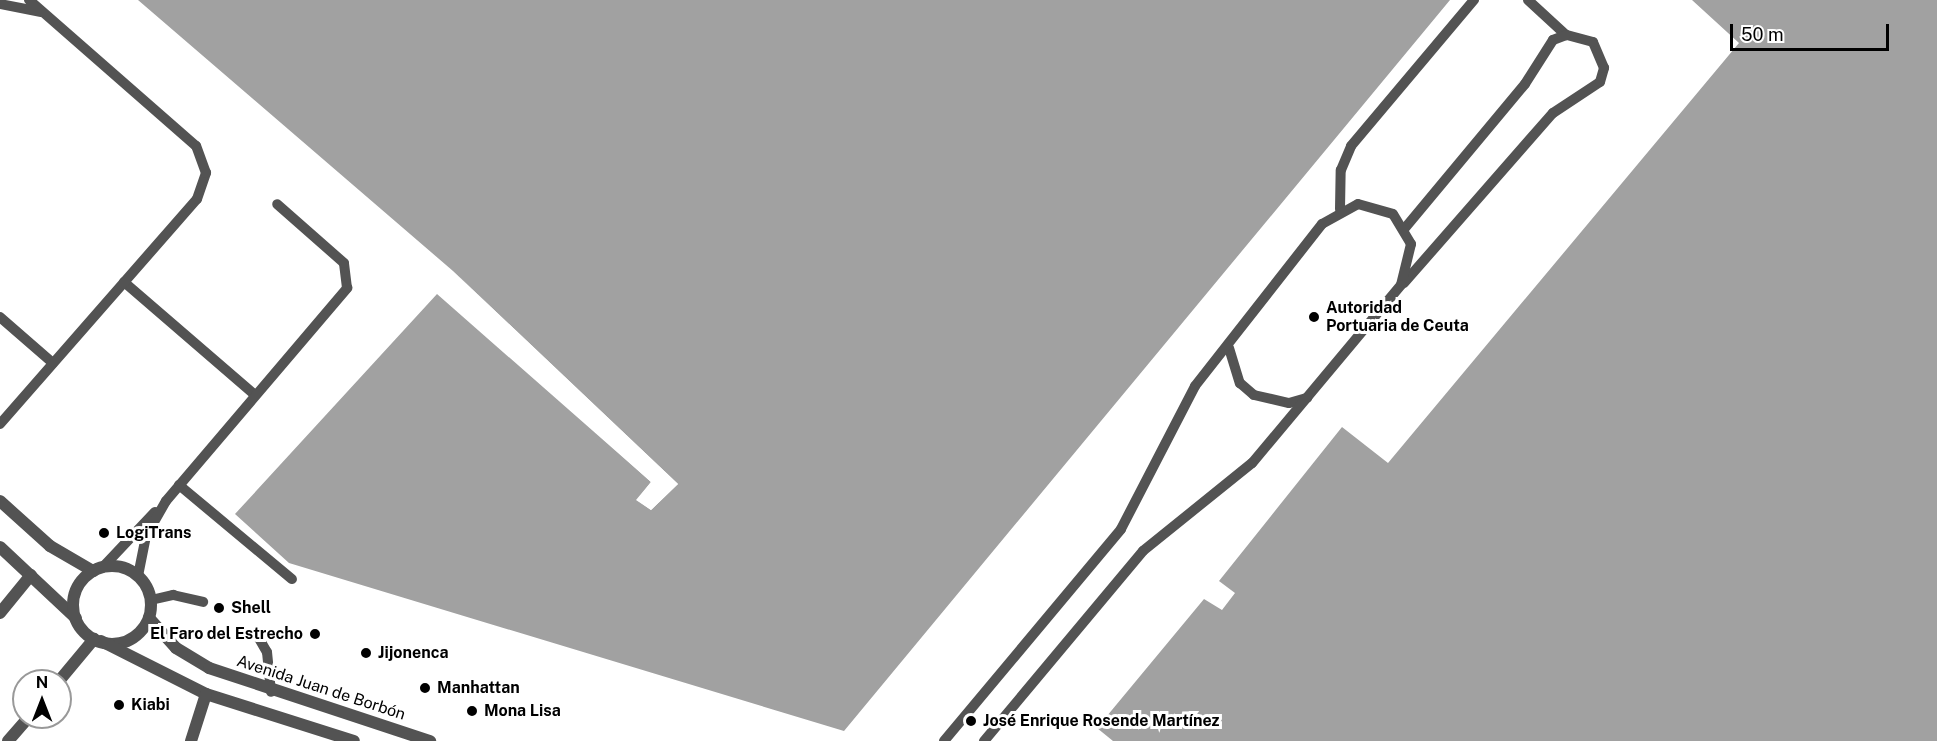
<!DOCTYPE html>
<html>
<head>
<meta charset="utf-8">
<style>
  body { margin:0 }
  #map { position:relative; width:1937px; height:741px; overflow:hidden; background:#fff; font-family:"Public Sans",sans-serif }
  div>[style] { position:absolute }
  .water>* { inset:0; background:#a1a1a1 }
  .pier>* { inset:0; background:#fff }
  .service>* { height:10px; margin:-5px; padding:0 5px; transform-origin:5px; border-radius:5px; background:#535353 }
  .minor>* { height:12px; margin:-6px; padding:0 6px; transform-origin:6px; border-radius:6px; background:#535353 }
  .minor>.ring { margin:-6px; padding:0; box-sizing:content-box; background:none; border:12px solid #535353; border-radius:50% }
  .dots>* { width:16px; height:16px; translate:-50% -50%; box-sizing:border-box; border:3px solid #fff; border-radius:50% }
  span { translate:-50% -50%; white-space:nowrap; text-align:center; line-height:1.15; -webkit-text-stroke:6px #fff; paint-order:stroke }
  .poi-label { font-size:16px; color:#000; font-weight:700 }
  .left { translate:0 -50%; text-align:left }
  .right { translate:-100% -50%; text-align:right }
  .street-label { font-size:16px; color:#000 }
  .north { position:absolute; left:12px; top:669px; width:60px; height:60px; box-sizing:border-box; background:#fff; border:2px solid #999; border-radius:50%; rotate:0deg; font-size:16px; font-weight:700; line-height:24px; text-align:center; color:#000 }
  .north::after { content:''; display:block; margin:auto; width:21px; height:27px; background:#000; clip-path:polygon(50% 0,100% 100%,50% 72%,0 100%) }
  .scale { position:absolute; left:1730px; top:24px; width:159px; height:27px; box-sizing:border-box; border:3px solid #000; border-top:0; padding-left:8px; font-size:18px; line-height:21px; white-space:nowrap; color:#000; -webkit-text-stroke:4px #fff; paint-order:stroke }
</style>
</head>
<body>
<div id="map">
  <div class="water">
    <i style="clip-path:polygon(138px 0,1450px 0,844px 731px,289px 563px,235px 514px,437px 294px,651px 482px,637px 500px,651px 510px,678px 484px,453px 271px)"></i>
    <i style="clip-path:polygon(1692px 0,1937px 0,1937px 741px,1113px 741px,1097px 728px,1204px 599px,1222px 610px,1235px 593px,1219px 581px,1342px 427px,1388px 463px,1739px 43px)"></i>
  </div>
  <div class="pier">
    <i style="clip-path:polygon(453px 271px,678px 484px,651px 510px,636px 500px,651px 482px,439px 291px,653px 480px,641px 499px,651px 506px,673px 484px)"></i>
  </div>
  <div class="service">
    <i style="left:1528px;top:0;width:52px;rotate:42.6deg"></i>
    <i style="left:0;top:4px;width:42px;rotate:11deg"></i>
    <i style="left:1340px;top:209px;width:39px;rotate:-89deg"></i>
    <i style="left:1341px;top:170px;width:26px;rotate:-67deg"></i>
    <i style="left:1351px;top:146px;width:191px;rotate:-49.9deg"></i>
    <i style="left:124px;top:282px;width:173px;rotate:40.8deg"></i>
    <i style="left:1404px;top:283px;width:226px;rotate:-48.8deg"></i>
    <i style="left:1553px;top:113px;width:56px;rotate:-33.4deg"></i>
    <i style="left:1600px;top:82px;width:15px;rotate:-74deg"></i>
    <i style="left:1604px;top:68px;width:28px;rotate:-113deg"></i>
    <i style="left:1593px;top:42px;width:28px;rotate:-165deg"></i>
    <i style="left:1566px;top:35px;width:14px;rotate:159deg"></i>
    <i style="left:1553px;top:40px;width:52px;rotate:122.5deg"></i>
    <i style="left:1525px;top:84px;width:187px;rotate:129.8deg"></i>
    <i style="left:0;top:317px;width:70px;rotate:41deg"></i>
    <i style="left:1229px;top:348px;width:37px;rotate:73deg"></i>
    <i style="left:1240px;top:383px;width:18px;rotate:41deg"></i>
    <i style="left:1254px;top:395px;width:36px;rotate:13deg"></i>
    <i style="left:1289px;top:403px;width:19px;rotate:-16deg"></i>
    <i style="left:0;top:424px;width:299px;rotate:-48.8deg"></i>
    <i style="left:197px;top:199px;width:28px;rotate:-71deg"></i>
    <i style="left:206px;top:173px;width:29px;rotate:-110deg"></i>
    <i style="left:196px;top:146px;width:222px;rotate:-138.8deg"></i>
    <i style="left:179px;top:485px;width:147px;rotate:39.8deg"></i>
    <i style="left:102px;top:568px;width:77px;rotate:-46.6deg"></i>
    <i style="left:138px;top:576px;width:41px;rotate:-78.7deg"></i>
    <i style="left:146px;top:536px;width:40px;rotate:-60.3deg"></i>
    <i style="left:166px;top:501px;width:280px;rotate:-49.6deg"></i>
    <i style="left:347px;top:288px;width:25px;rotate:-97deg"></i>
    <i style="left:344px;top:263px;width:89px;rotate:-138.6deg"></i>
    <i style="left:151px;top:600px;width:23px;rotate:-13deg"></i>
    <i style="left:173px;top:595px;width:31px;rotate:13deg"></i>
    <i style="left:257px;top:635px;width:20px;rotate:60deg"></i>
    <i style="left:267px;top:652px;width:40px;rotate:84.3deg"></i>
    <i style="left:944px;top:741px;width:276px;rotate:-50.1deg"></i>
    <i style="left:1121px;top:529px;width:161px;rotate:-62.6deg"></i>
    <i style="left:1195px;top:386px;width:206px;rotate:-51.9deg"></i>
    <i style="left:1322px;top:224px;width:41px;rotate:-29.1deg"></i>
    <i style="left:1358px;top:204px;width:36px;rotate:16deg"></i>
    <i style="left:1393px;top:214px;width:35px;rotate:59deg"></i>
    <i style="left:1411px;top:244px;width:42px;rotate:103.7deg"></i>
    <i style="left:1401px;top:285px;width:232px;rotate:129.9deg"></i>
    <i style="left:1252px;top:463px;width:140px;rotate:141.1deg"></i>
    <i style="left:1143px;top:551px;width:248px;rotate:129.9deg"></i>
  </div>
  <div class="minor">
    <i style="left:0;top:501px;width:67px;rotate:42deg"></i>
    <i style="left:50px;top:546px;width:50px;rotate:30.2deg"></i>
    <i style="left:0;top:547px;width:104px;rotate:43.1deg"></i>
    <i class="ring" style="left:73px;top:566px;width:66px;height:66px"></i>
    <i style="left:0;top:613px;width:49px;rotate:-50.8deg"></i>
    <i style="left:149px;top:618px;width:40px;rotate:48deg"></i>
    <i style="left:176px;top:648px;width:39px;rotate:31deg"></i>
    <i style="left:209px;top:668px;width:233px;rotate:18.3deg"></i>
    <i style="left:101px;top:641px;width:118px;rotate:26.8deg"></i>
    <i style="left:206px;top:694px;width:155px;rotate:17.6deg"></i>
    <i style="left:59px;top:681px;width:55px;rotate:-50.2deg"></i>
    <i style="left:8px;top:741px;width:32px;rotate:-49deg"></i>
    <i style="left:191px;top:741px;width:49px;rotate:-72.3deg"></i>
  </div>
  <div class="dots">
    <i style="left:1314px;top:317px;background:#000"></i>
    <i style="left:104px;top:533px;background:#000"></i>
    <i style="left:219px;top:608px;background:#000"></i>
    <i style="left:315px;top:634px;background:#000"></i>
    <i style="left:366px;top:653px;background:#000"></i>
    <i style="left:425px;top:688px;background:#000"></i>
    <i style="left:119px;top:705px;background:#000"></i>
    <i style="left:472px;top:711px;background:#000"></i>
    <i style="left:971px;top:721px;background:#000"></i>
  </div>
  <div class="poi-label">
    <span class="left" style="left:1326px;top:317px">Autoridad<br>Portuaria de Ceuta</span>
    <span class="left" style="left:116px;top:533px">LogiTrans</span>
    <span class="left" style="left:231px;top:608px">Shell</span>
    <span class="right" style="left:303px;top:634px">El Faro del Estrecho</span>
    <span class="left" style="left:378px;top:653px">Jijonenca</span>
    <span class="left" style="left:437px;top:688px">Manhattan</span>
    <span class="left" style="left:131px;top:705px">Kiabi</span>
    <span class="left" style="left:484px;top:711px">Mona Lisa</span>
    <span class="left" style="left:983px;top:721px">José Enrique Rosende Martínez</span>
  </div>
  <div class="street-label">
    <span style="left:321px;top:688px;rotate:18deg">Avenida Juan de Borbón</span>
  </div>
  <div class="north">N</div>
  <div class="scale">50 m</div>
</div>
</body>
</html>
